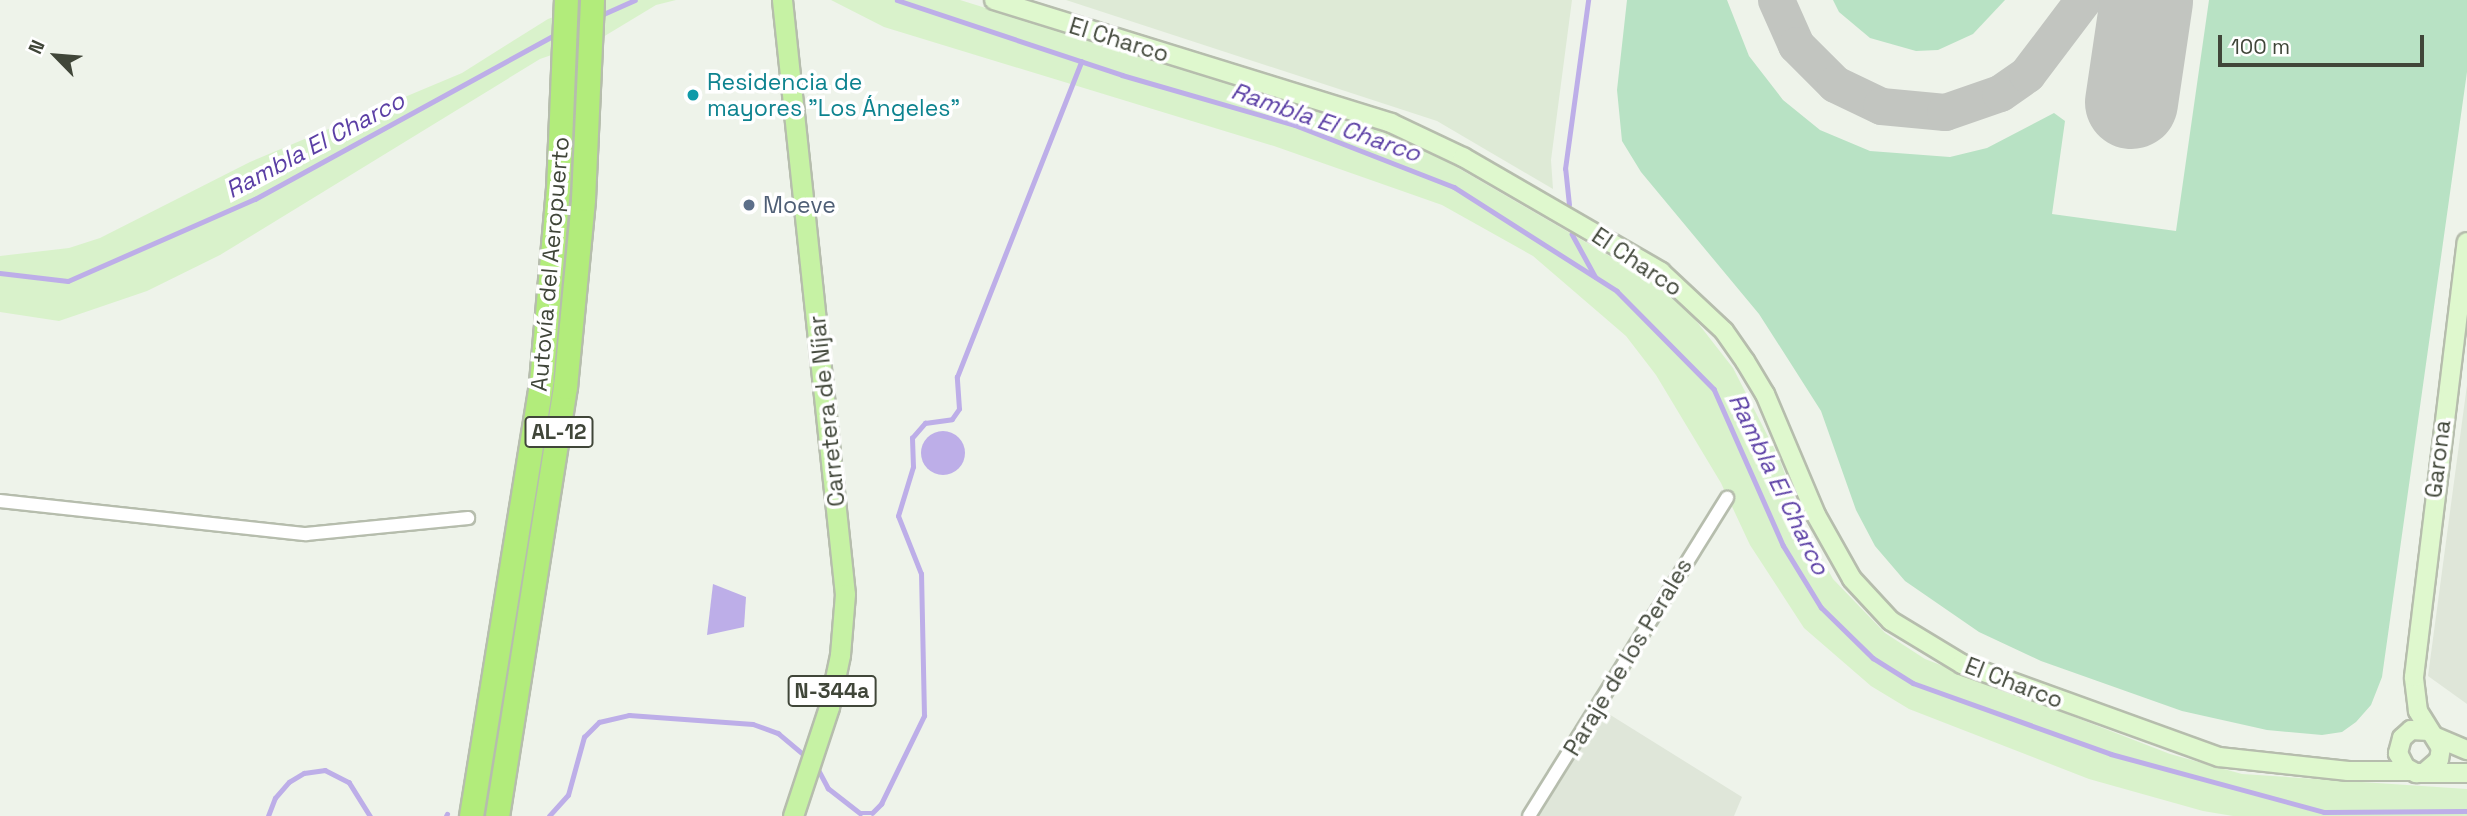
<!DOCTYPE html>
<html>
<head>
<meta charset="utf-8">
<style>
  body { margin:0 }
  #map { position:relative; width:2467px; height:816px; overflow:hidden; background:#eef3ea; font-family:"Space Grotesk",sans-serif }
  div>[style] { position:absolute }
  .residential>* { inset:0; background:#dfe6d9 }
  .education>* { inset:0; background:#deead6 }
  .green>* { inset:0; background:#b8e2c4 }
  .sand>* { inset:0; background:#d9f2cb }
  .water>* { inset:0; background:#bdaee8 }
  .round { border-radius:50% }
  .stream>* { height:4.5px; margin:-2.25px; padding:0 2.25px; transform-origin:2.25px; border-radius:2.25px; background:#bdaee8 }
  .taxiway>* { height:37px; margin:-18.5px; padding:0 18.5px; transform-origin:18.5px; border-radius:18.5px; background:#c2c5c0 }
  .runway>* { height:93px; margin:-46.5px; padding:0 46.5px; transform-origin:46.5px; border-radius:46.5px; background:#c2c5c0 }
  .roads { filter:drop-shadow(2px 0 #b6bdad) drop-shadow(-2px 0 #b6bdad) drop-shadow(0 2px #b6bdad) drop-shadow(0 -2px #b6bdad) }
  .street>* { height:12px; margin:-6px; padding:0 6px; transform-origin:6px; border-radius:6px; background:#fff }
  .secondary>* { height:18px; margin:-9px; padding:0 9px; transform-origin:9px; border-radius:9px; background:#dff8ce }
  .primary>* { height:19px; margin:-9.5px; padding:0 9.5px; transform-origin:9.5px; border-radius:9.5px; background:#c6f2a4 }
  .highway>* { height:23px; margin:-11.5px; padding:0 11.5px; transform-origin:11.5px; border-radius:11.5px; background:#b2ec7b }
  .dots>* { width:19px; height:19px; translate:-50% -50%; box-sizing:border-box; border:4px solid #fff; border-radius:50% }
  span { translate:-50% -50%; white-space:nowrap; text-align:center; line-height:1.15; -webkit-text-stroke:7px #fff; paint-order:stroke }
  .shield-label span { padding:2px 5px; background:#fff; border:2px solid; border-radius:5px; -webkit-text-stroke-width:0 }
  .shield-label { font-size:21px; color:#404639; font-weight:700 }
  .street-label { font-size:23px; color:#404639 }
  .culture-label { font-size:23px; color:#0d838f }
  .left { translate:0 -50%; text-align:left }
  .service-label { font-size:23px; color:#4e5e75 }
  .water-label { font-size:24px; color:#5b3fa5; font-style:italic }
  .north { position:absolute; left:21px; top:21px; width:70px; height:70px; -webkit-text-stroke:5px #fff; paint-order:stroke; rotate:295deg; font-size:19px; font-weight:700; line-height:28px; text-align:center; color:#404639 }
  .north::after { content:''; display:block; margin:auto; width:24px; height:32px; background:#404639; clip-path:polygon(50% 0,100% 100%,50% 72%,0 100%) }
  .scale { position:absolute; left:2218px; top:35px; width:206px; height:32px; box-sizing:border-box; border:4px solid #404639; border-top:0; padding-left:9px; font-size:21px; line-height:24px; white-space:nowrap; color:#404639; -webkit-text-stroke:5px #fff; paint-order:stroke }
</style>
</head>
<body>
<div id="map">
  <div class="residential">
    <i style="clip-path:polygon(2467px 385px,2467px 704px,2428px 676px)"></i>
    <i style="clip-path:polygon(1604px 711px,1742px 797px,1734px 816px,1539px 816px)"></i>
  </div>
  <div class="education">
    <i style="clip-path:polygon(1066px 0,1572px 0,1551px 160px,1553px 189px,1437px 121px)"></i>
  </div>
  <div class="green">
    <i style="clip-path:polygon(1627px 0,1727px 0,1749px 56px,1783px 100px,1820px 130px,1870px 151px,1950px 157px,1987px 148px,2054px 113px,2065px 121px,2052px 214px,2176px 231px,2209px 0,2467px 0,2467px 72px,2382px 677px,2371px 705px,2356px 722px,2342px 732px,2322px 735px,2267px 730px,2182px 711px,2041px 661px,1979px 632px,1905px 581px,1875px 546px,1856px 510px,1821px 411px,1793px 367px,1759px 314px,1641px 172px,1622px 141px,1617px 90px)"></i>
    <i style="clip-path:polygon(1833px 0,2005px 0,1973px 34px,1938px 50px,1916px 51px,1870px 38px,1839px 12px)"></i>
  </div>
  <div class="sand">
    <i style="clip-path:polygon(600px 0,676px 0,656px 5px,603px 37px,540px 59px,220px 255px,147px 291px,59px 321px,0 312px,0 256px,69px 248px,100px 238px,250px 162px,462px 73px,548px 19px)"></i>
    <i style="clip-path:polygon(831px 0,960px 0,1362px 124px,1429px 151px,1644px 276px,1690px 313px,1733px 368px,1779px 458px,1808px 535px,1833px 579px,1885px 633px,1925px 659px,2170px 754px,2242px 774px,2467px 789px,2467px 816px,2233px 816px,2203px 811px,2089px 779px,1909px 709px,1871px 686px,1804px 628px,1750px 545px,1721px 483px,1656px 375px,1626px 336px,1533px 256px,1442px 205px,1274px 146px,884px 27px)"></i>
  </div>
  <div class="water">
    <i class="round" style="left:921px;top:431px;width:44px;height:44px"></i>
    <i style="clip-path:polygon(713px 584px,746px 597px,744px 627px,707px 635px)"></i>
  </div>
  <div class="stream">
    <i style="left:897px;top:0;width:237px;rotate:18.4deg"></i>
    <i style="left:1122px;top:75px;width:180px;rotate:16.1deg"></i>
    <i style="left:1295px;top:125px;width:171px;rotate:21.3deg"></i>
    <i style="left:1454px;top:187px;width:193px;rotate:32.5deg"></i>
    <i style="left:1617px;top:291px;width:138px;rotate:45.3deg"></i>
    <i style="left:1714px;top:389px;width:171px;rotate:66.1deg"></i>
    <i style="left:1783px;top:545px;width:73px;rotate:58.5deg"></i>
    <i style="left:1821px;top:607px;width:73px;rotate:44.4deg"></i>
    <i style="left:1873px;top:658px;width:47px;rotate:32deg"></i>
    <i style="left:1913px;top:683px;width:210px;rotate:19.7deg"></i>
    <i style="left:2111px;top:754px;width:221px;rotate:15.2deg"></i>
    <i style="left:2324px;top:812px;width:143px;rotate:-0.4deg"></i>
    <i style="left:599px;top:16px;width:39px;rotate:-24deg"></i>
    <i style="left:1569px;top:205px;width:36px;rotate:-96deg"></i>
    <i style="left:1565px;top:169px;width:171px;rotate:-82.2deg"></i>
    <i style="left:1572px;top:234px;width:48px;rotate:61.3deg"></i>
    <i style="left:0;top:273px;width:68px;rotate:6.7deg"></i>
    <i style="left:68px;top:281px;width:204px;rotate:-23.7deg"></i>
    <i style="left:255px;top:199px;width:342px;rotate:-28.7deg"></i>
    <i style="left:817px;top:767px;width:24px;rotate:62deg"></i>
    <i style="left:828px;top:788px;width:41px;rotate:38deg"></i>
    <i style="left:860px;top:813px;width:12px"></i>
    <i style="left:872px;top:813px;width:13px;rotate:-45deg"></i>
    <i style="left:881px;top:804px;width:98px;rotate:-64deg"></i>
    <i style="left:924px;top:716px;width:142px;rotate:-91.2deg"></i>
    <i style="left:921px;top:574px;width:62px;rotate:-111.6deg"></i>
    <i style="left:898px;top:516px;width:51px;rotate:-73deg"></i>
    <i style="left:913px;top:467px;width:29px;rotate:-92deg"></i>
    <i style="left:912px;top:438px;width:20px;rotate:-49deg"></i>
    <i style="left:925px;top:423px;width:27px;rotate:-8deg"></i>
    <i style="left:952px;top:419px;width:12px;rotate:-55deg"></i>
    <i style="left:959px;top:409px;width:32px;rotate:-94deg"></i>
    <i style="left:957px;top:377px;width:339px;rotate:-68.5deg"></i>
    <i style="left:268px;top:816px;width:19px;rotate:-69deg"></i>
    <i style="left:275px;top:798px;width:21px;rotate:-49deg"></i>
    <i style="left:289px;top:782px;width:17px;rotate:-31deg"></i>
    <i style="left:304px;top:773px;width:21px;rotate:-8deg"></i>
    <i style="left:325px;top:770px;width:27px;rotate:27deg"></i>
    <i style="left:349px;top:782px;width:40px;rotate:58deg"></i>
    <i style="left:446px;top:816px;width:2px;rotate:-63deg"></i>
    <i style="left:549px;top:816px;width:28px;rotate:-48deg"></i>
    <i style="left:568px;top:795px;width:60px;rotate:-74.6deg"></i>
    <i style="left:584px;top:737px;width:21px;rotate:-45deg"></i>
    <i style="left:599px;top:722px;width:31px;rotate:-13deg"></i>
    <i style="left:629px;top:715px;width:124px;rotate:4.2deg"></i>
    <i style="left:753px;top:724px;width:27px;rotate:20deg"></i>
    <i style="left:778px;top:733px;width:31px;rotate:40deg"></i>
  </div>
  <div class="taxiway">
    <i style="left:1776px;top:0;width:49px;rotate:66deg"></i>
    <i style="left:1796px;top:45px;width:55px;rotate:45deg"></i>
    <i style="left:1835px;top:84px;width:51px;rotate:25.6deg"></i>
    <i style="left:1881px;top:106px;width:64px;rotate:5.4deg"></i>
    <i style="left:1945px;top:112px;width:58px;rotate:-19.1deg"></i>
    <i style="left:2000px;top:93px;width:33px;rotate:-35deg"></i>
    <i style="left:2027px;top:74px;width:93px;rotate:-52.9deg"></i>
  </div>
  <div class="runway">
    <i style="left:2131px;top:102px;width:103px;rotate:-81.6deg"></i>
  </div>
  <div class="roads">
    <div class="street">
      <i style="left:0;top:501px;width:308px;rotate:6.2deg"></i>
      <i style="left:306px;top:534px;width:163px;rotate:-5.6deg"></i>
      <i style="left:1529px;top:816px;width:375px;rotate:-58.1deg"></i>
    </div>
    <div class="secondary">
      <i style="left:994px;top:0;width:416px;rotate:17.2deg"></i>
      <i style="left:1391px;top:123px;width:80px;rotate:25.3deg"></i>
      <i style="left:1463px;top:157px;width:229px;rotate:30.1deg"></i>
      <i style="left:1661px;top:272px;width:86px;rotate:43.1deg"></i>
      <i style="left:1724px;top:331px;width:37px;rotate:55deg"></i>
      <i style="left:1745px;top:361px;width:39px;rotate:59deg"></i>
      <i style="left:1765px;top:394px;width:131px;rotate:67.1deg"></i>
      <i style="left:1816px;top:515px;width:73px;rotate:60.6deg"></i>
      <i style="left:1852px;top:579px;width:57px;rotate:47.1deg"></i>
      <i style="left:1891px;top:621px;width:83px;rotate:31.2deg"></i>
      <i style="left:1962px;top:664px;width:273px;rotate:19.9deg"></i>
      <i style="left:2219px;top:757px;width:130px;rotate:6.2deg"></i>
      <i style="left:2348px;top:771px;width:62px"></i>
      <i style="left:2429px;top:731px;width:18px;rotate:-177deg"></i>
      <i style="left:2411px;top:730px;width:12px;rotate:138deg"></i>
      <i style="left:2402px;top:738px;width:16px;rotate:105deg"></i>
      <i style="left:2398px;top:753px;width:16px;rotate:63deg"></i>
      <i style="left:2405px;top:767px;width:13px;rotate:29deg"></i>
      <i style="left:2416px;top:773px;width:51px"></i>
      <i style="left:2436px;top:737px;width:34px;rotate:23deg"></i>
      <i style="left:2425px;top:772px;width:18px;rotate:-41deg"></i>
      <i style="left:2439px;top:760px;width:12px;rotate:-81deg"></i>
      <i style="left:2441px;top:748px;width:44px;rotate:-121.9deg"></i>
      <i style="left:2418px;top:711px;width:34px;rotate:-97deg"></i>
      <i style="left:2414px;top:677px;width:438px;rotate:-83.1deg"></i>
    </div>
    <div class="primary">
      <i style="left:782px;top:0;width:597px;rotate:83.95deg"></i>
      <i style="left:845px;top:594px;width:61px;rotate:94.7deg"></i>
      <i style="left:840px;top:655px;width:53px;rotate:101.9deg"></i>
      <i style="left:829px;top:707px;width:115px;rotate:108.3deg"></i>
    </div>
    <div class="highway">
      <i style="left:471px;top:816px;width:440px;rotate:-80.8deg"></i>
      <i style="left:541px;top:382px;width:194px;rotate:-85deg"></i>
      <i style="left:558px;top:189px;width:189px;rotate:-87.6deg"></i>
      <i style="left:497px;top:816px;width:434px;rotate:-81deg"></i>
      <i style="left:565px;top:387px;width:189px;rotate:-84.5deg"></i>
      <i style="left:583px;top:199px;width:199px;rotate:-87.4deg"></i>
    </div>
  </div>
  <div class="dots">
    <i style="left:693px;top:95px;background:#0f9aa8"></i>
    <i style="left:749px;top:205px;background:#5c6f8a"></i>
  </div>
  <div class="shield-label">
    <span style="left:559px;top:432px">AL-12</span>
    <span style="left:832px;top:691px">N-344a</span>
  </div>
  <div class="street-label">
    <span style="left:1119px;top:40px;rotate:17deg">El Charco</span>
    <span style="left:1637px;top:262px;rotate:34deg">El Charco</span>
    <span style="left:550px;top:264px;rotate:-85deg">Autovía del Aeropuerto</span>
    <span style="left:827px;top:411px;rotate:-96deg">Carretera de Níjar</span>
    <span style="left:2438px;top:459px;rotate:-83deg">Garona</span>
    <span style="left:1628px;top:657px;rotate:-59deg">Paraje de los Perales</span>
    <span style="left:2014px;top:683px;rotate:21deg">El Charco</span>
  </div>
  <div class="culture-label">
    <span class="left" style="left:707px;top:95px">Residencia de<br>mayores "Los Ángeles"</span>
  </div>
  <div class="service-label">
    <span class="left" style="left:763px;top:205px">Moeve</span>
  </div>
  <div class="water-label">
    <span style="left:1326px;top:122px;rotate:19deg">Rambla El Charco</span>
    <span style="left:315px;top:145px;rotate:-28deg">Rambla El Charco</span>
    <span style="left:1779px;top:484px;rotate:64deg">Rambla El Charco</span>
  </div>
  <div class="north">N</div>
  <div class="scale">100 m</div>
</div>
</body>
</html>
